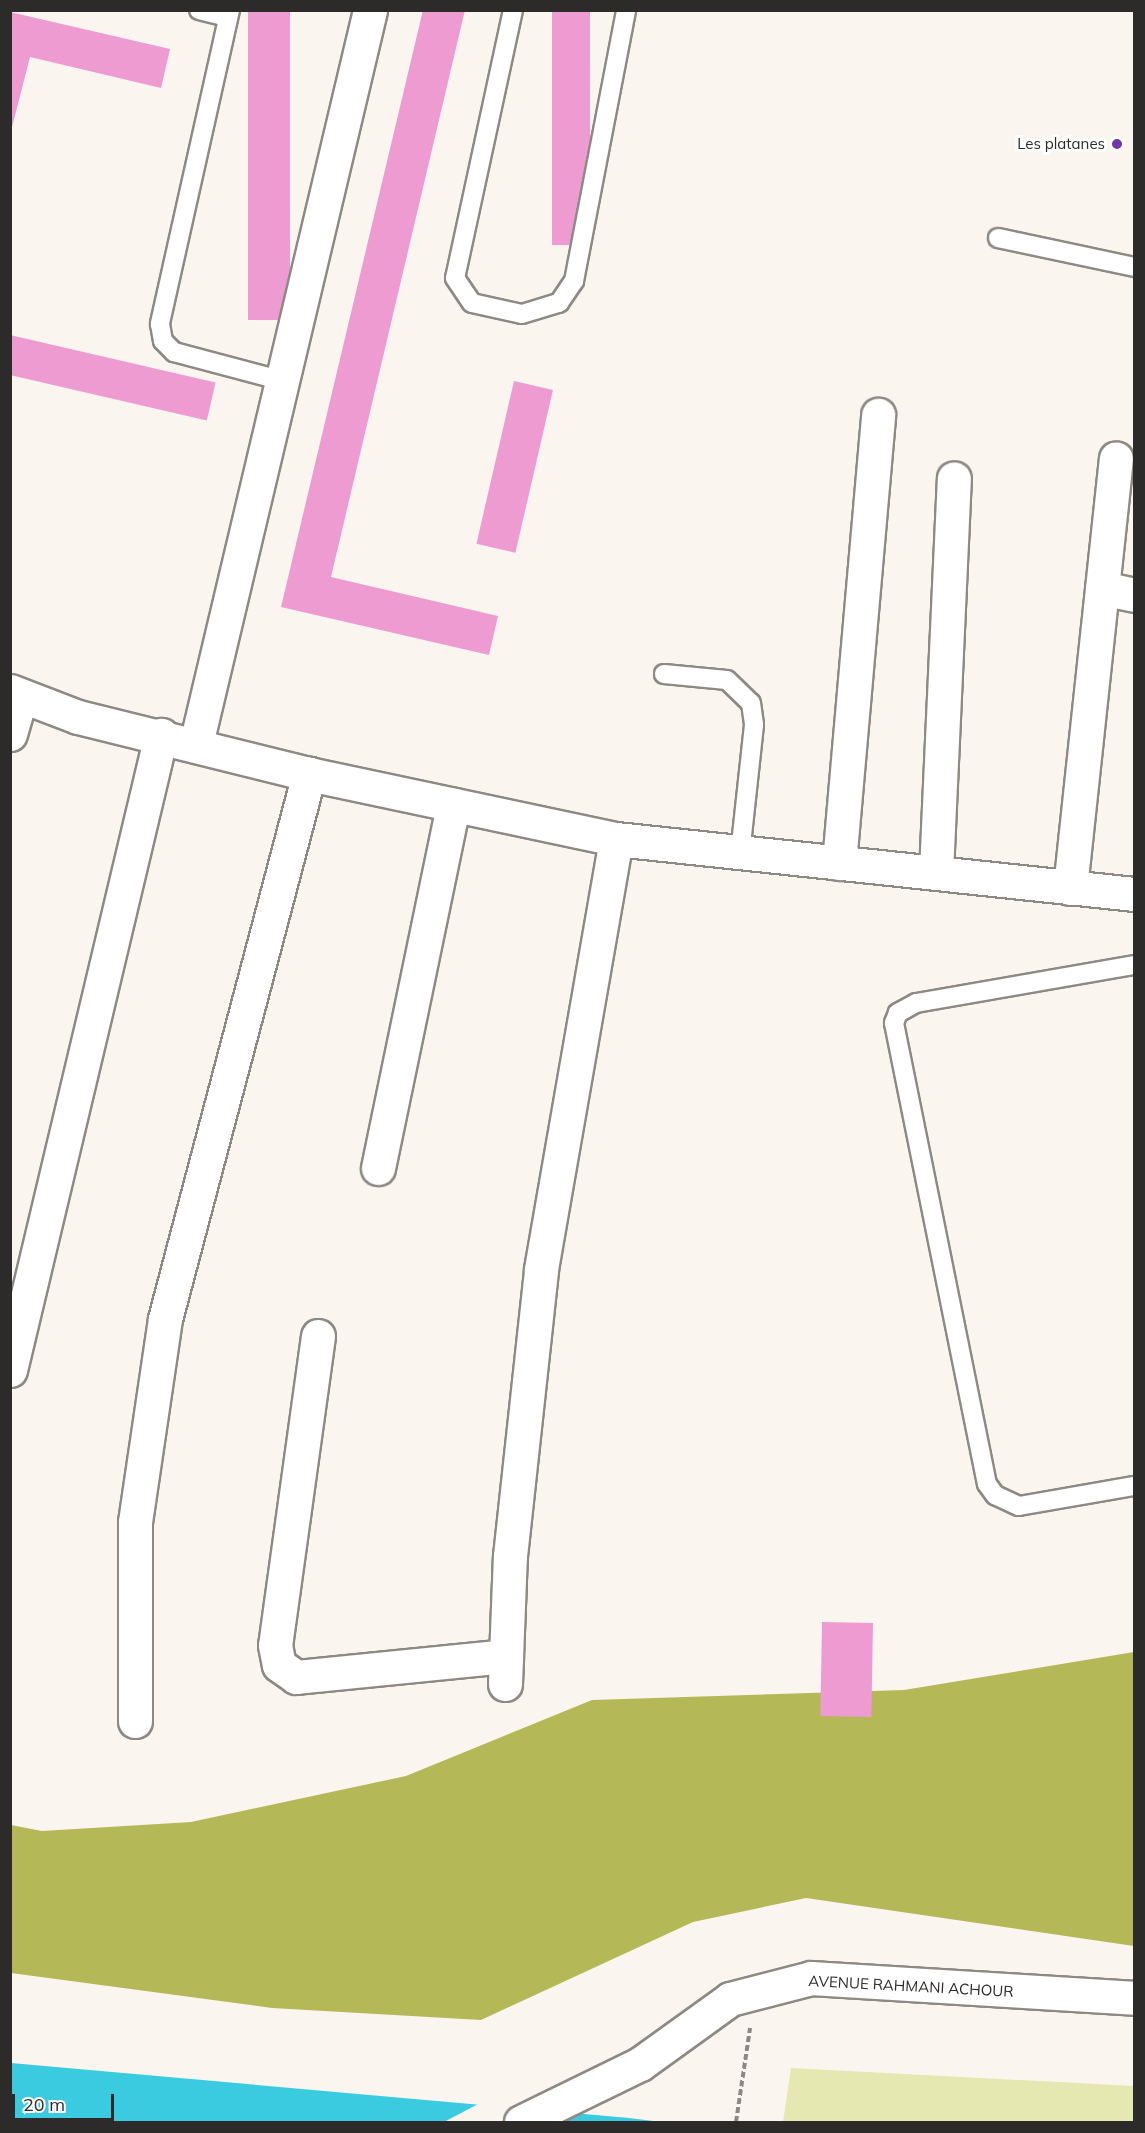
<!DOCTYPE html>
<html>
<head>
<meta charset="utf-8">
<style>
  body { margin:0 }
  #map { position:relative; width:1145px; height:2133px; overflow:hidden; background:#fbf5ef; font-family:Mulish,sans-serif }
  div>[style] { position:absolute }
  .green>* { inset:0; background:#e5e8b0 }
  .forest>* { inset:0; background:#b5b857 }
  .water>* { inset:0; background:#3bcbe1 }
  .pier>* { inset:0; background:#fbf5ef }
  .building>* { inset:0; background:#ee9bd2; transform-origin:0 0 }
  .path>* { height:4px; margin-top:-2px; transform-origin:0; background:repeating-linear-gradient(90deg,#8c8884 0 6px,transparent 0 9px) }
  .roads { filter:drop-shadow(2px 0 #8e8983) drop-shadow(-2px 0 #8e8983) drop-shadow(0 2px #8e8983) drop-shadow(0 -2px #8e8983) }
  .service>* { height:18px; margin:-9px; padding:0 9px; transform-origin:9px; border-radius:9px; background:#fff }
  .minor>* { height:33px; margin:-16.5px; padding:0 16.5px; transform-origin:16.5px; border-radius:16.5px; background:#fff }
  .tertiary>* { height:33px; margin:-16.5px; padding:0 16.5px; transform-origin:16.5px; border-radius:16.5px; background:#fff }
  .dots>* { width:16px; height:16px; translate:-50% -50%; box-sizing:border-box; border:3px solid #fff; border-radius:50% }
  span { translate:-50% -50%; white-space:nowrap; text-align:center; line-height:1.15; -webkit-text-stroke:6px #fff; paint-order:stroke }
  .poi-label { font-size:15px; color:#2d2b29 }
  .right { translate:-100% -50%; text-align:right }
  .street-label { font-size:15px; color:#2d2b29 }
  .frame { position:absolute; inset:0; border:12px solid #2d2b29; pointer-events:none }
  .scale { position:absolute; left:12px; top:2094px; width:102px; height:27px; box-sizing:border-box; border:3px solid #2d2b29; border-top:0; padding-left:8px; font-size:18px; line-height:21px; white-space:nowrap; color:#2d2b29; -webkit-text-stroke:4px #fff; paint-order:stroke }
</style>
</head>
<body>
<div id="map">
  <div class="green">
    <i style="clip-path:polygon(791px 2068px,1134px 2086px,1134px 2122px,783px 2122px)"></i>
  </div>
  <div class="forest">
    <i style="clip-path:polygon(1134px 1652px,1134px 1946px,806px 1898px,693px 1922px,481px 2020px,272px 2008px,11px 1973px,11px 1825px,42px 1831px,191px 1822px,406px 1776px,592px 1700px,904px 1690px)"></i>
  </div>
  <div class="water">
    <i style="clip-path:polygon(11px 2063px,629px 2118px,662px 2122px,11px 2122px)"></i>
  </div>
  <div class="pier">
    <i style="clip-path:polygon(482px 2102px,581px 2111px,560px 2122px,444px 2122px)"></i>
  </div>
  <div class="building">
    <i style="left:248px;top:10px;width:42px;height:310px"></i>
    <i style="clip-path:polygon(423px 10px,465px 10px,331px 577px,498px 616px,489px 655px,281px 607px)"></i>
    <i style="left:552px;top:10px;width:38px;height:235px"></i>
    <i style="clip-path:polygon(10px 12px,170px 49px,161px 88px,30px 57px,10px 135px)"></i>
    <i style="left:10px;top:335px;width:211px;height:39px;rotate:13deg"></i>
    <i style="left:514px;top:381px;width:40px;height:167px;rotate:13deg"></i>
    <i style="left:822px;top:1622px;width:51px;height:94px;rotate:1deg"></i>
  </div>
  <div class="path">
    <i style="left:736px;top:2122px;width:95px;rotate:-81.5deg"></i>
  </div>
  <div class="roads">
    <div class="service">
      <i style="left:199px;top:10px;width:30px;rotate:14deg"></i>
      <i style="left:230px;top:10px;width:322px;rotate:102.6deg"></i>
      <i style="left:160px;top:324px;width:17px;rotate:80deg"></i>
      <i style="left:163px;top:341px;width:16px;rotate:45deg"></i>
      <i style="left:174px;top:352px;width:113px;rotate:14.9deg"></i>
      <i style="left:513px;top:10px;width:274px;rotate:102.2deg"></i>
      <i style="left:455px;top:278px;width:30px;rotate:56deg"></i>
      <i style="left:472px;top:303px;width:51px;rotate:12.4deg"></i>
      <i style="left:522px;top:314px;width:39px;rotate:-17deg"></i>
      <i style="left:559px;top:303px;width:27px;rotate:-56deg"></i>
      <i style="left:574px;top:281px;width:276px;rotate:-79.1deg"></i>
      <i style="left:998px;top:238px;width:139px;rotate:12deg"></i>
      <i style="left:664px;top:674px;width:63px;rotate:5.4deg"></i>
      <i style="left:727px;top:680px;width:33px;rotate:44deg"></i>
      <i style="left:751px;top:703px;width:22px;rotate:82deg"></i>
      <i style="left:754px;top:725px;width:130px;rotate:96.2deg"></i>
      <i style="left:1134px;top:965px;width:221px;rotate:170.1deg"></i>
      <i style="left:916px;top:1003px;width:21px;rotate:151deg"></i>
      <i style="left:898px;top:1013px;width:11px;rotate:112deg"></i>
      <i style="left:894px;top:1023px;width:470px;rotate:78.6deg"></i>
      <i style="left:987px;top:1484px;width:14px;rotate:54deg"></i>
      <i style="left:995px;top:1495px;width:26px;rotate:25deg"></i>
      <i style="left:1019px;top:1506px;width:117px;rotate:-9.9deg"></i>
    </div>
    <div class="minor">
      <i style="left:1102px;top:588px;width:33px;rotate:12deg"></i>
      <i style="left:10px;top:734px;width:40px;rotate:-74deg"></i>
      <i style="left:196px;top:744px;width:754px;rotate:-76.66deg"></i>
      <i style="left:839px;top:863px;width:450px;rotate:-85deg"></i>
      <i style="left:936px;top:872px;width:394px;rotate:-87.4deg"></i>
      <i style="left:1070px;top:888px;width:432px;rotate:-83.9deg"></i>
      <i style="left:378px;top:1168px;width:371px;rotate:-78.3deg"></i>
      <i style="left:318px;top:1336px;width:312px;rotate:97.9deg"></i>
      <i style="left:275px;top:1645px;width:20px;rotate:79deg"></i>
      <i style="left:279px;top:1665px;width:21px;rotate:35deg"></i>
      <i style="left:296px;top:1677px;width:211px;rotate:-5.7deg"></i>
      <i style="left:10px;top:1370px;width:653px;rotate:-76.62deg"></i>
      <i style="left:505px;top:1684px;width:128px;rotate:-87.8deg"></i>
      <i style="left:510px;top:1556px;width:289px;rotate:-83.8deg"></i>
      <i style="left:541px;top:1269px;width:436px;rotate:-80.1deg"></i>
      <i style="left:135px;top:1721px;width:199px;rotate:-90deg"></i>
      <i style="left:135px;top:1522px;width:205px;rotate:-81.6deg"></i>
      <i style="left:165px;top:1319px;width:564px;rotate:-75.2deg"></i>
    </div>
    <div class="tertiary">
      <i style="left:10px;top:691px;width:73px;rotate:20.9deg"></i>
      <i style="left:78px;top:717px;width:238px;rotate:13.9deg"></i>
      <i style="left:309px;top:774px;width:314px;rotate:12deg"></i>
      <i style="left:616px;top:839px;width:521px;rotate:6.06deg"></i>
      <i style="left:521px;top:2122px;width:132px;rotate:-26deg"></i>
      <i style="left:640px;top:2064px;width:111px;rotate:-35.8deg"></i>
      <i style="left:730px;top:1999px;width:84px;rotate:-14.5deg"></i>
      <i style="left:811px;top:1978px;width:324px;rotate:3.5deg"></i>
    </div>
  </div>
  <div class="dots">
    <i style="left:1117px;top:144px;background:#7436ab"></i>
  </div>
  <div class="poi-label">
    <span class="right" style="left:1105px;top:144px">Les platanes</span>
  </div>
  <div class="street-label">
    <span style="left:911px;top:1986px;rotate:3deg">AVENUE RAHMANI ACHOUR</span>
  </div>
  <div class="frame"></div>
  <div class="scale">20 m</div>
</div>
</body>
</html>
